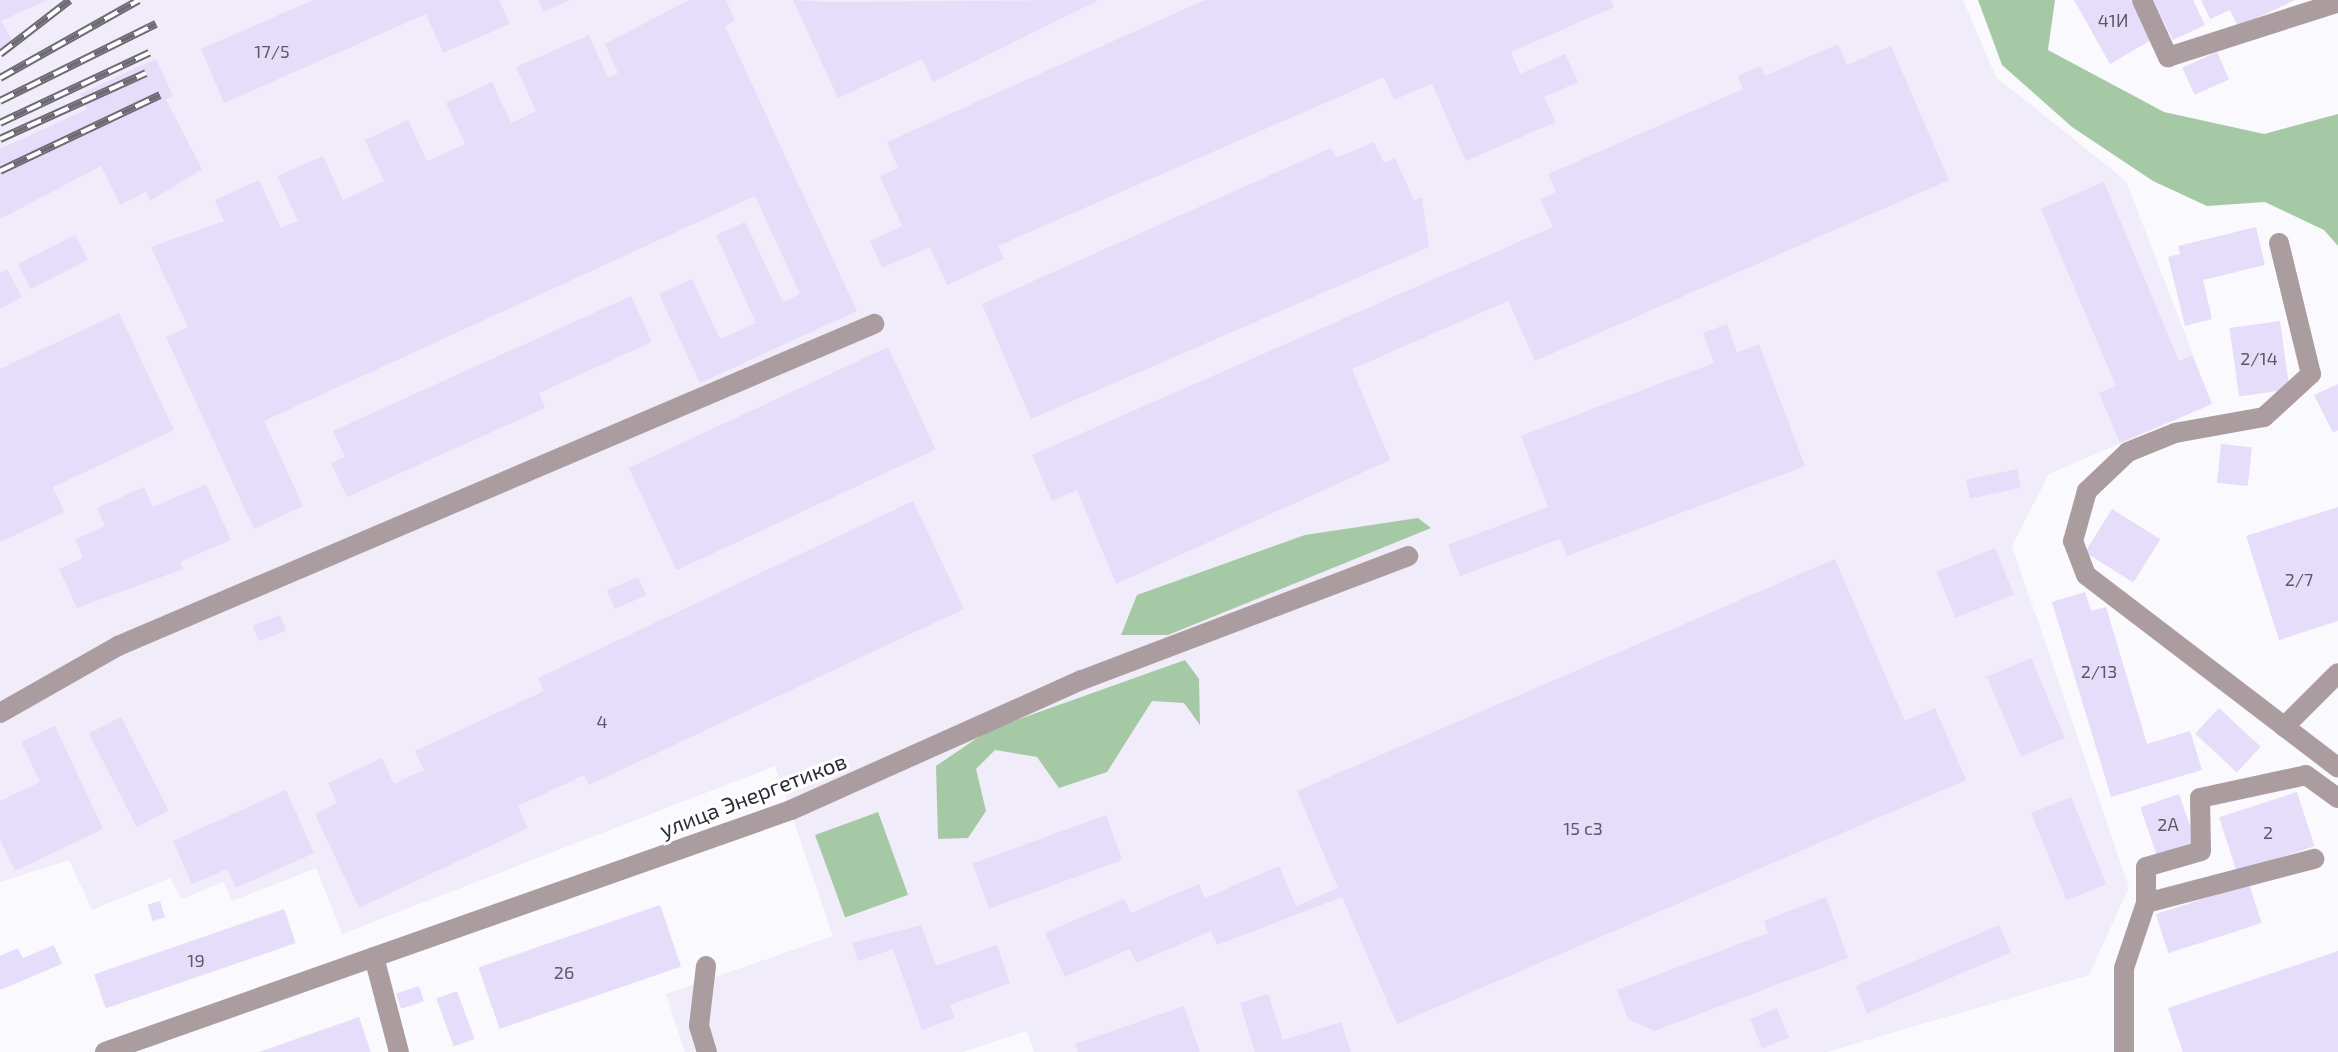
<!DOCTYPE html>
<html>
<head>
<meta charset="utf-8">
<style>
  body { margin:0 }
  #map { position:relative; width:2338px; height:1052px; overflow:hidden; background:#faf9fe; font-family:"Exo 2",sans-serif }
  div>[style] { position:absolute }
  .built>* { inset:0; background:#f0ecfa }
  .forest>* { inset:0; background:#a6c9a5; transform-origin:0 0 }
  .building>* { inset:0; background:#e6ddfa; transform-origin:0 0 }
  .minor>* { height:20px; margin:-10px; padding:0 10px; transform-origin:10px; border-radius:10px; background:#ab9ca0 }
  .rail>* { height:8px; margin-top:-4px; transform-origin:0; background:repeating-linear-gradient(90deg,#fff 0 15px,#6d6a74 0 30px); box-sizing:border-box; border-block:2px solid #6d6a74 }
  span { translate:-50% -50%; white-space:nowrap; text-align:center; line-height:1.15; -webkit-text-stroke:6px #fff; paint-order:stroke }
  .number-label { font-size:18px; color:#5c5867 }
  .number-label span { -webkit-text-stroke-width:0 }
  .street-label { font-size:22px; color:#2e2b36 }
</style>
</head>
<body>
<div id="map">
  <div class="built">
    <i style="clip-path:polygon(0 0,1963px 0,1996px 77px,2126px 181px,2212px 404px,2049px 474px,2012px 546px,2129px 887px,2089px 975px,1827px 1052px,1034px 1052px,1027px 1031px,963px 1052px,685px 1052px,666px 994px,833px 936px,775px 766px,342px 934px,316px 868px,232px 901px,223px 882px,182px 899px,170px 878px,92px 910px,69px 860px,0 882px)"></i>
  </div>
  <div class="forest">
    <i style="clip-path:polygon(1978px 0,2055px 0,2048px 50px,2164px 112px,2264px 134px,2338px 114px,2338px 246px,2324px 230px,2265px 202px,2207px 206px,2153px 181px,2072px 127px,2002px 65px)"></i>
    <i style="clip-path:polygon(1418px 518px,1431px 528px,1168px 635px,1121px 635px,1137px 595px,1305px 535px)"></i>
    <i style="clip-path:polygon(1185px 660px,1199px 679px,1200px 725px,1184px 703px,1152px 701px,1107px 772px,1059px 788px,1037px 757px,995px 750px,976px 769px,986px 811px,968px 838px,938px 839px,936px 766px,989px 730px)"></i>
    <i style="left:878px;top:812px;width:88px;height:67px;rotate:70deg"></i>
  </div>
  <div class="building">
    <i style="clip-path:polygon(0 0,48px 0,1px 21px,12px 40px,0 50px)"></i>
    <i style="clip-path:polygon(313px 0,499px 0,510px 24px,443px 53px,426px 14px,224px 103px,201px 49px)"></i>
    <i style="clip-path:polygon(538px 0,570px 0,543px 12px)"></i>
    <i style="clip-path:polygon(689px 0,726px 0,735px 21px,725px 26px,857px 311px,700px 383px,659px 294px,692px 279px,720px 339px,756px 323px,716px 235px,745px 222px,783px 302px,800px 294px,755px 196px,264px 421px,303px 506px,254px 529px,166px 337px,188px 327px,151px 247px,224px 221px,215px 200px,259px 180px,281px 228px,298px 221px,277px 176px,323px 156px,343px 200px,384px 181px,365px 140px,408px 120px,427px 161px,465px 144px,446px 103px,492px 82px,511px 123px,536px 111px,516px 67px,589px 35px,608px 78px,618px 73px,605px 44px)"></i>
    <i style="clip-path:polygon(793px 0,830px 2px,1099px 0,933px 82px,922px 59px,838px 98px)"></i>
    <i style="clip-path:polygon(1205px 0,1611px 0,1614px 7px,1511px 52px,1520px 74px,1565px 54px,1578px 82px,1544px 97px,1556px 122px,1466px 161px,1432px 84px,1394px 100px,1384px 77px,998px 246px,1004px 259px,947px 285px,930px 247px,882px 268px,870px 241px,902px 226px,880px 176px,898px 168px,887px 142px)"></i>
    <i style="clip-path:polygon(2074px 0,2131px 0,2153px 39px,2110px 64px)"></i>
    <i style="clip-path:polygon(2153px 0,2193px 0,2205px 25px,2173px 40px)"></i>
    <i style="clip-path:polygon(2201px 0,2295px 0,2238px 27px,2230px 10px,2210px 19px)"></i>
    <i style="clip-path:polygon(1838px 44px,1847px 65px,1891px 46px,1949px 180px,1535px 361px,1508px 301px,1352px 369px,1390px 460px,1116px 584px,1077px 490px,1052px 501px,1032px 455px,1553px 227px,1540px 199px,1556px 192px,1548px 174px,1743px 89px,1738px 76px,1761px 66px,1765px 76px)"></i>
    <i style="left:2217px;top:52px;width:30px;height:38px;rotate:66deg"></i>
    <i style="clip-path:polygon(156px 59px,173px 96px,166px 100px,202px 169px,150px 201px,146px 192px,120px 205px,101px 166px,0 219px,0 149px,87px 109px,80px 94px)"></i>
    <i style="clip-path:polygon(1374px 142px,1384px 163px,1395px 158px,1414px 200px,1422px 197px,1429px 247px,1031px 419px,982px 304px,1331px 148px,1336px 158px)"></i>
    <i style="clip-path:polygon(2104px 182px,2179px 361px,2192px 355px,2212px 404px,2120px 443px,2099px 393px,2116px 386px,2041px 209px)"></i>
    <i style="clip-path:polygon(2256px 227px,2265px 265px,2203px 280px,2212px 319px,2185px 326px,2168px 257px,2180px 254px,2178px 246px)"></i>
    <i style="left:75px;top:235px;width:28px;height:64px;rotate:63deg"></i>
    <i style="clip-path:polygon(7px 269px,22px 297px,0 309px,0 273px)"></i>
    <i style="clip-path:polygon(631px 296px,652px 342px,539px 393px,545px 408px,347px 497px,331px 463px,345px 457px,333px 431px)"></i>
    <i style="clip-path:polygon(119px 313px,174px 430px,53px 487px,64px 512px,0 542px,0 369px)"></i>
    <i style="left:2280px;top:321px;width:69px;height:51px;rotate:82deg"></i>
    <i style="clip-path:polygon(1727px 324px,1737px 353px,1759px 344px,1805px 466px,1567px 556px,1560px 539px,1460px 576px,1448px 545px,1548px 507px,1521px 436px,1714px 363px,1703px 333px)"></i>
    <i style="left:888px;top:347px;width:113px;height:286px;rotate:65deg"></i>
    <i style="clip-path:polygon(2338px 384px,2338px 430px,2333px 433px,2314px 395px)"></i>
    <i style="left:2221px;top:444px;width:31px;height:39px;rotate:6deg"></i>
    <i style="left:2017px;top:469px;width:19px;height:52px;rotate:78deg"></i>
    <i style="clip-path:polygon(206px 484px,231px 540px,180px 562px,183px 569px,77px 608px,59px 569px,83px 558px,75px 539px,105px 526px,97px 508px,144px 487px,153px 507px)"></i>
    <i style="clip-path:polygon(913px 501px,964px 609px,589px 785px,584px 775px,518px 806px,528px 828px,359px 908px,315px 814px,337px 803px,328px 783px,382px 758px,394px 784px,424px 770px,415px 751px,544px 691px,538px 678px)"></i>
    <i style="clip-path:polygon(2338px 507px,2338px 621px,2279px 640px,2246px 536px)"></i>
    <i style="left:2112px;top:509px;width:57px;height:51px;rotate:32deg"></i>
    <i style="left:1995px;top:548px;width:50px;height:63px;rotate:68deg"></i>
    <i style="clip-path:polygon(1835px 559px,1905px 721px,1935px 708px,1966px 780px,1397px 1024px,1342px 897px,1217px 945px,1211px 931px,1136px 963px,1130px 949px,1065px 977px,1045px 933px,1124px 899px,1131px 913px,1199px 884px,1205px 898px,1279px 866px,1296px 906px,1338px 888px,1297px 791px)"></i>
    <i style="left:638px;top:577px;width:20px;height:34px;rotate:66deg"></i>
    <i style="clip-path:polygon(2085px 592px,2091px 611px,2106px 607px,2147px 744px,2190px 731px,2202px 770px,2111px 797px,2052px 602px)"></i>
    <i style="left:280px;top:615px;width:17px;height:29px;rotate:69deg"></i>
    <i style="left:2031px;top:658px;width:87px;height:48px;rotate:67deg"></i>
    <i style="left:2219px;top:708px;width:57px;height:35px;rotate:43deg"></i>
    <i style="left:121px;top:717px;width:105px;height:36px;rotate:63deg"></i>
    <i style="clip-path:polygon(55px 726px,103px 829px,15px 871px,0 840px,0 801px,40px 782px,21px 742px)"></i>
    <i style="clip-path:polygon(286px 790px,314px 853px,236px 888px,227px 869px,192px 884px,173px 841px)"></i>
    <i style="left:2297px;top:792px;width:57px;height:82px;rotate:72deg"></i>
    <i style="left:2179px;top:794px;width:50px;height:41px;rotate:71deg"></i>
    <i style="left:2071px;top:797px;width:94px;height:43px;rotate:68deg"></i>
    <i style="left:1106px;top:815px;width:48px;height:142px;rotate:70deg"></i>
    <i style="left:2249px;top:884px;width:41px;height:98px;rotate:72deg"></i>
    <i style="clip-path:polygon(1826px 897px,1848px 958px,1654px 1031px,1628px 1019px,1617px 990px,1768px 933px,1764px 921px)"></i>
    <i style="left:160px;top:901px;width:17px;height:13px;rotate:73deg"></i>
    <i style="left:660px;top:905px;width:65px;height:192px;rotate:71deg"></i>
    <i style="left:284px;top:909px;width:36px;height:201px;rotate:71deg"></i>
    <i style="clip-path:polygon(921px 925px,936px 966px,997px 945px,1010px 983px,950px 1005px,955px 1018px,922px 1030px,893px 949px,858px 961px,852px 943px)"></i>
    <i style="left:1999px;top:925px;width:30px;height:156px;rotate:67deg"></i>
    <i style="clip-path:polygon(54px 945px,62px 964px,0 990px,0 956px,18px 948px,23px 958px)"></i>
    <i style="clip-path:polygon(2338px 951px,2338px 1052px,2183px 1052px,2168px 1008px)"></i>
    <i style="left:419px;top:986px;width:16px;height:24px;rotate:72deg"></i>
    <i style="left:457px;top:991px;width:51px;height:22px;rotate:70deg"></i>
    <i style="clip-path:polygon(1268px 994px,1283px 1040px,1341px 1022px,1351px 1052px,1255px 1052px,1240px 1003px)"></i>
    <i style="clip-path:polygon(1184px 1006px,1200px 1052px,1078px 1052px,1075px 1044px)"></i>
    <i style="left:1777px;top:1008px;width:32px;height:29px;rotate:68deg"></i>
    <i style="clip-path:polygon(359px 1017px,371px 1052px,259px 1052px)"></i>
  </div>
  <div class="minor">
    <i style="left:2142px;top:0;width:63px;rotate:65.5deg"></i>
    <i style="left:2168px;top:57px;width:176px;rotate:-17.8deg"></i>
    <i style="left:2279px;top:243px;width:135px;rotate:76.3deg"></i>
    <i style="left:2311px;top:374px;width:64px;rotate:137.5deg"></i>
    <i style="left:2264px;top:417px;width:90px;rotate:169.8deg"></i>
    <i style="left:2175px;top:433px;width:51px;rotate:158deg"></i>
    <i style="left:2128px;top:452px;width:57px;rotate:136.4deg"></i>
    <i style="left:2087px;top:491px;width:52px;rotate:105.6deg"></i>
    <i style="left:2073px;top:541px;width:36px;rotate:69deg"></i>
    <i style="left:2086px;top:575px;width:317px;rotate:37.4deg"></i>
    <i style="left:0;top:713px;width:136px;rotate:-29.6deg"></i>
    <i style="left:118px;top:646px;width:822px;rotate:-23.07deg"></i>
    <i style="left:2284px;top:727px;width:76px;rotate:-45deg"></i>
    <i style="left:2146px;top:903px;width:36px;rotate:-90deg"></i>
    <i style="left:2146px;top:867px;width:57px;rotate:-16.2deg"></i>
    <i style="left:2201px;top:851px;width:53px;rotate:-91.1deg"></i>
    <i style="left:2200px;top:798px;width:108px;rotate:-12.2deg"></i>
    <i style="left:2306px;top:775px;width:39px;rotate:36deg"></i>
    <i style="left:374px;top:957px;width:98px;rotate:75.3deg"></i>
    <i style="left:706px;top:966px;width:60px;rotate:96.7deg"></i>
    <i style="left:699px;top:1026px;width:27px;rotate:73deg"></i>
    <i style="left:105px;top:1052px;width:727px;rotate:-19.43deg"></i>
    <i style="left:791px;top:810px;width:319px;rotate:-24.1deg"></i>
    <i style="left:1082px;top:680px;width:349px;rotate:-20.8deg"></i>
    <i style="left:2124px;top:1052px;width:84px;rotate:-90deg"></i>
    <i style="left:2124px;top:968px;width:69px;rotate:-71.3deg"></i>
    <i style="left:2146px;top:903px;width:174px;rotate:-14.7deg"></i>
  </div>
  <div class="rail">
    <i style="left:0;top:54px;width:88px;rotate:-37.6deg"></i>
    <i style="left:0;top:78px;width:159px;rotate:-29.3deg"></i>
    <i style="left:0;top:101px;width:174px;rotate:-26.3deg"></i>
    <i style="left:0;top:123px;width:165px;rotate:-25.2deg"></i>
    <i style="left:0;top:139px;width:160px;rotate:-24.3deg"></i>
    <i style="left:0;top:171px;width:177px;rotate:-25.4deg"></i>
  </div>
  <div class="number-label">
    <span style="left:2113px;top:20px">41И</span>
    <span style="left:272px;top:51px">17/5</span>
    <span style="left:2259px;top:358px">2/14</span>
    <span style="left:2299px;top:579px">2/7</span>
    <span style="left:2099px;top:671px">2/13</span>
    <span style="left:602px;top:721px">4</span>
    <span style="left:2168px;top:824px">2А</span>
    <span style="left:1583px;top:828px">15 с3</span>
    <span style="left:2268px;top:832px">2</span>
    <span style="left:196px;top:960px">19</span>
    <span style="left:564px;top:972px">26</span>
  </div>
  <div class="street-label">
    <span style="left:753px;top:795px;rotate:-21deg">улица Энергетиков</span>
  </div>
</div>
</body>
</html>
